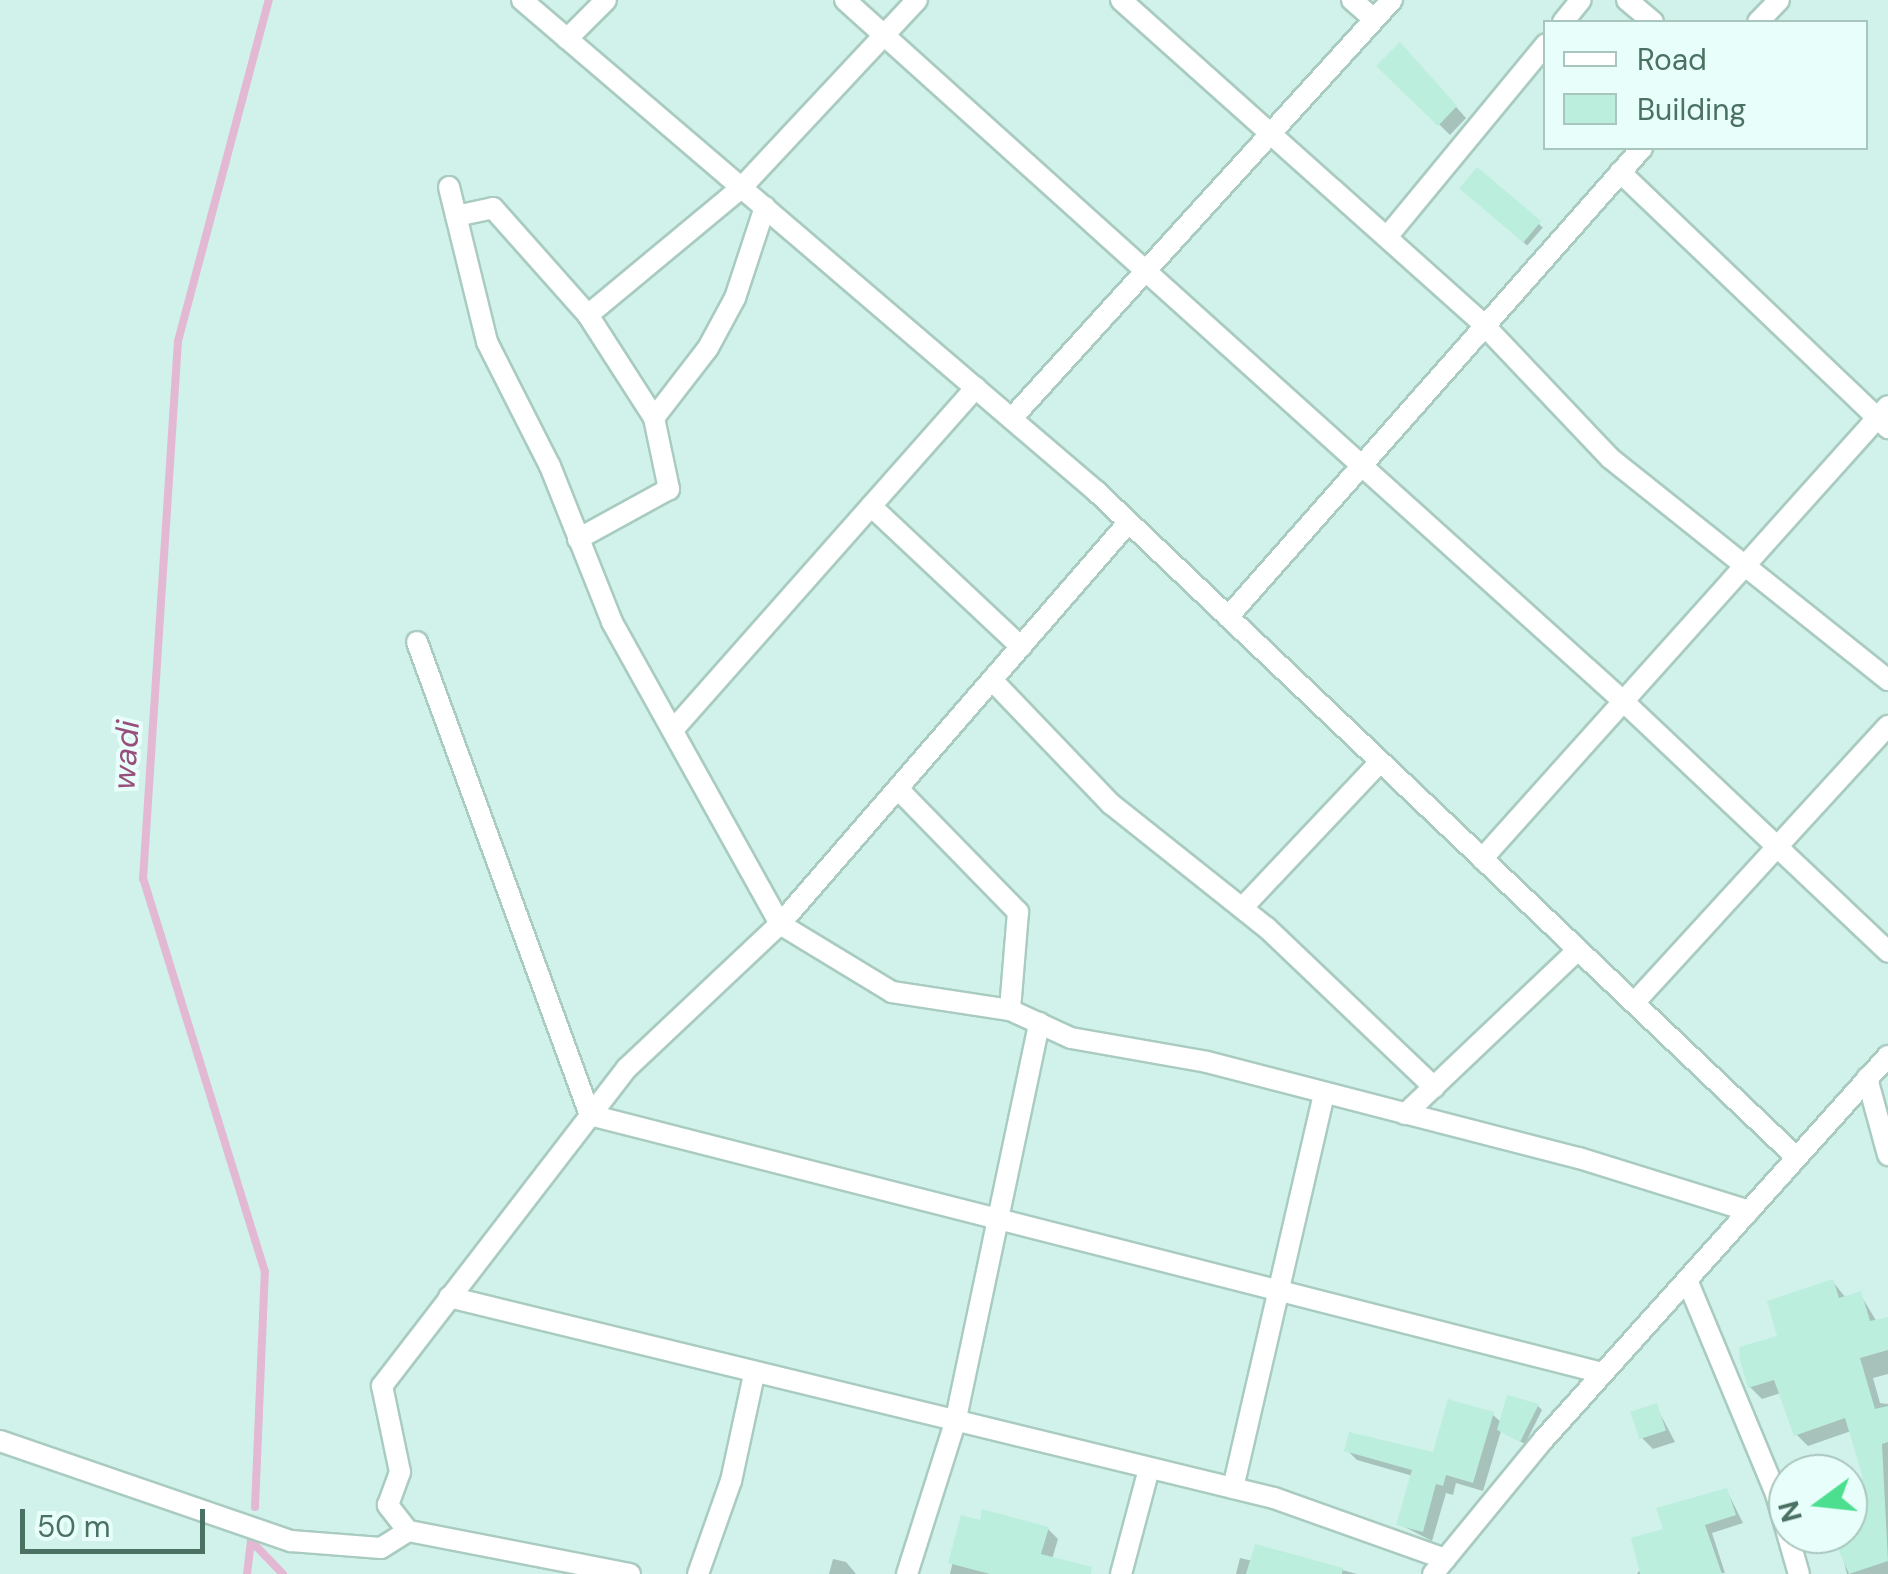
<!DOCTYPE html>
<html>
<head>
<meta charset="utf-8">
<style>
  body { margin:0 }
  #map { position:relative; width:1888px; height:1574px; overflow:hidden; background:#e2fbf7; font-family:"DM Sans",sans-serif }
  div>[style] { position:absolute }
  .residential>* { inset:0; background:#d1f2ea }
  .shadow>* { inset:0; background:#0003; transform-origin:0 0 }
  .stream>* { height:8px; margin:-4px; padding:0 4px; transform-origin:4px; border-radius:4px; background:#e3b8d2 }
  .building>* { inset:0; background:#bbeedc; transform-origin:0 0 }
  .roads { filter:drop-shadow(2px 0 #a9cbc0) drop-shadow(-2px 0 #a9cbc0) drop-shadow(0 2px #a9cbc0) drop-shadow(0 -2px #a9cbc0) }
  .minor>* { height:20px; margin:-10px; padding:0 10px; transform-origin:10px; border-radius:10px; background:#fff }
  span { translate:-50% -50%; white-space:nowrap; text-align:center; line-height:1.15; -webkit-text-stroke:8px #e8fefa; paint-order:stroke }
  .water-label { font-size:32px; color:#974e7a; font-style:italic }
  .legend { position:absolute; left:1543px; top:20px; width:325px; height:130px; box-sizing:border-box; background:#e8fefa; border:2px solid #a9c6bd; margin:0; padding:12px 18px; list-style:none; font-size:30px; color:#4a7161 }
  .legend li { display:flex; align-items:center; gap:20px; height:50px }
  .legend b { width:50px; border:2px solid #a9c6bd }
  .north { position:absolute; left:1768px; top:1454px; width:100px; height:100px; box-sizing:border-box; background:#e8fefa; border:2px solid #a9c6bd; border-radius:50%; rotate:255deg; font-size:28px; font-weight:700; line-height:40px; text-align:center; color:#4a7161 }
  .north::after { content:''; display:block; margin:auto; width:35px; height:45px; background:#4ddf90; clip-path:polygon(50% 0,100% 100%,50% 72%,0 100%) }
  .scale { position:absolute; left:20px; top:1509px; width:185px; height:45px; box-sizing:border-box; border:5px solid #4a7161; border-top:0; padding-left:12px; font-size:30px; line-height:35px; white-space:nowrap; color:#4a7161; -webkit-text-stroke:8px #e8fefa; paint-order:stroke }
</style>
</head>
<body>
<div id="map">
  <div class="residential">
    <i style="clip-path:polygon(evenodd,0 0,1888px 0,1888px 1574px,0 1574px,0 0,1546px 22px,1866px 22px,1866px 148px,1546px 148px,1546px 22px,0 0,1788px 1474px,1848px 1474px,1848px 1534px,1788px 1534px,1788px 1474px)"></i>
  </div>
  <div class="shadow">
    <i style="clip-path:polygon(1411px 56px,1466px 118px,1450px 135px,1380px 66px)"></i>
    <i style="left:1478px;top:171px;width:86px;height:24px;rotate:41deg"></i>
    <i style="clip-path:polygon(1833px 1282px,1846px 1298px,1860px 1294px,1877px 1322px,1888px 1319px,1888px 1374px,1873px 1378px,1880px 1403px,1888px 1404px,1888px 1574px,1847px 1574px,1837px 1534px,1848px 1534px,1848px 1486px,1866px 1480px,1851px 1431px,1808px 1446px,1796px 1434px,1781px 1393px,1762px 1399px,1750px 1387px,1780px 1337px)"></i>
    <i style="clip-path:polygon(1538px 1406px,1542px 1410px,1525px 1444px,1501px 1431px,1483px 1491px,1456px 1483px,1453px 1495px,1446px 1493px,1432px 1541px,1399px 1524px,1413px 1476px,1357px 1460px,1347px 1450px,1435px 1455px,1493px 1415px,1502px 1423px)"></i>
    <i style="clip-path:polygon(1656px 1406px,1675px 1442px,1653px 1449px,1642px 1438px)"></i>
    <i style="clip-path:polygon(1727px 1491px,1743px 1523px,1712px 1533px,1725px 1573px,1637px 1574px,1666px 1531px)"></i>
    <i style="clip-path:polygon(963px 1518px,1048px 1529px,1058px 1539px,1052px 1559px,1091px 1574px,950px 1574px)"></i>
    <i style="clip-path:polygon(1257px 1547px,1357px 1574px,1236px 1574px,1240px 1558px,1253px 1561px)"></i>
    <i style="clip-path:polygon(833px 1559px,846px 1562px,856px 1574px,829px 1574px)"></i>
  </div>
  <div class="stream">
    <i style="left:255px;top:1507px;width:235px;rotate:-87.6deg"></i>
    <i style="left:265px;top:1272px;width:412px;rotate:-107.2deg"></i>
    <i style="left:143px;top:879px;width:539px;rotate:-86.28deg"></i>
    <i style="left:178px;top:341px;width:353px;rotate:-75.1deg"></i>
    <i style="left:251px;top:1541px;width:46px;rotate:45.9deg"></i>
    <i style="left:247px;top:1574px;width:35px;rotate:-83deg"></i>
  </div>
  <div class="building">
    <i style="clip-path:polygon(1400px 42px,1457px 106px,1438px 126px,1376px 66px)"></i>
    <i style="left:1477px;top:167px;width:84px;height:28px;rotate:40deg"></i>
    <i style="clip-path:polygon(1833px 1279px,1839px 1298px,1861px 1291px,1870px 1321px,1888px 1317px,1888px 1350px,1860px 1358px,1875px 1409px,1888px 1406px,1888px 1442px,1882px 1444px,1888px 1561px,1849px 1574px,1832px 1534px,1848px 1534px,1848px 1484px,1863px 1478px,1845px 1418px,1794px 1436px,1774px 1380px,1748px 1388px,1740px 1361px,1739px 1347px,1777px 1336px,1767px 1301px)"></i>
    <i style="clip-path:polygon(1507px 1395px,1539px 1404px,1520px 1442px,1497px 1430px)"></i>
    <i style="clip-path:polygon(1448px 1399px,1494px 1412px,1473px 1483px,1446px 1475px,1443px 1486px,1436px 1484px,1423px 1532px,1396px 1525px,1412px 1470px,1344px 1451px,1349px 1432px,1433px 1452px)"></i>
    <i style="left:1657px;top:1403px;width:29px;height:28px;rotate:72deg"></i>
    <i style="clip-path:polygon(1727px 1488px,1736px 1515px,1705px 1525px,1722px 1574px,1640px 1574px,1631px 1538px,1663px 1529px,1656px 1508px)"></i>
    <i style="clip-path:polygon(982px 1509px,1049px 1527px,1041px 1554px,1092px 1567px,1091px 1574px,990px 1574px,948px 1563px,961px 1515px,980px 1520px)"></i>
    <i style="clip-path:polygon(1255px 1544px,1343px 1568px,1342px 1574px,1246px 1574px)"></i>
  </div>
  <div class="roads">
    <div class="minor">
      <i style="left:522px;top:0;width:757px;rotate:40.55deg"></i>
      <i style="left:1097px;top:492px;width:965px;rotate:43.57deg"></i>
      <i style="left:845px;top:0;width:1047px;rotate:42.02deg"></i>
      <i style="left:1623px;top:701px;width:365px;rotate:43.4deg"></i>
      <i style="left:1121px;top:0;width:484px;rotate:41.8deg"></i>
      <i style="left:1482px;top:323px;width:186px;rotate:46.5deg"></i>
      <i style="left:1610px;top:458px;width:356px;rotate:38.6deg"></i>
      <i style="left:1352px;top:0;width:29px;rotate:41deg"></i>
      <i style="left:1627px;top:0;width:34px;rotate:40deg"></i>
      <i style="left:1563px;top:22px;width:28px;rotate:-51deg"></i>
      <i style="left:1758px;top:22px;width:30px;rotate:-46deg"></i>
      <i style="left:567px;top:39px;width:55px;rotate:-45deg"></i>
      <i style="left:1620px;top:172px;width:371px;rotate:43.7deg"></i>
      <i style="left:449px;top:187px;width:160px;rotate:76.2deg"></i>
      <i style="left:487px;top:342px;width:139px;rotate:63.1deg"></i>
      <i style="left:550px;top:466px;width:168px;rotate:68.3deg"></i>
      <i style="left:612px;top:622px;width:346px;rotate:60.9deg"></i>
      <i style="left:780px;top:924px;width:131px;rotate:31.3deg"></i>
      <i style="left:892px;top:992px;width:119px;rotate:8.7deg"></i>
      <i style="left:1010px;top:1010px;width:67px;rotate:24.7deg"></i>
      <i style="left:1071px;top:1038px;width:138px;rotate:10deg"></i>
      <i style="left:1207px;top:1062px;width:384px;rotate:14.5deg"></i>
      <i style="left:1579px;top:1158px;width:178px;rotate:17.3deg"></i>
      <i style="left:456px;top:216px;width:38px;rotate:-12deg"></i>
      <i style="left:493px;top:208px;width:143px;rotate:48.4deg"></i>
      <i style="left:588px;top:315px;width:122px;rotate:57.3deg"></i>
      <i style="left:654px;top:418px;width:73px;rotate:78.1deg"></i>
      <i style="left:669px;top:489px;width:104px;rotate:151.2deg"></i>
      <i style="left:1387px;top:237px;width:250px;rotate:-50.5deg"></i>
      <i style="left:588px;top:315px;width:200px;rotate:-39.7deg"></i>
      <i style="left:742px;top:187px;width:256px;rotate:-46.9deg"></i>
      <i style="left:654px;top:418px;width:88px;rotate:-52.4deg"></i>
      <i style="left:708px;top:348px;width:57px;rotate:-61.6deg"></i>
      <i style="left:735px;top:298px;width:96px;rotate:-71.8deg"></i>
      <i style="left:1012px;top:418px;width:565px;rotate:-47.73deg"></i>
      <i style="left:871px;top:506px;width:206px;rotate:43.2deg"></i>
      <i style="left:1228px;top:617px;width:626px;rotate:-48.56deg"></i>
      <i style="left:417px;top:642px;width:504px;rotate:69.91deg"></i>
      <i style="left:590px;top:1115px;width:1044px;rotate:14.3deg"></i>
      <i style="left:992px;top:680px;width:172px;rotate:46.2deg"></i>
      <i style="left:1111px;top:804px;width:199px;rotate:38.5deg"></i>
      <i style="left:1267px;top:928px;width:231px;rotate:43.6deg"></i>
      <i style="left:673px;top:730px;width:457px;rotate:-48.5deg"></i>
      <i style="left:898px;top:789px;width:172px;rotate:45.7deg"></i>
      <i style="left:1018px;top:912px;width:98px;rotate:94.7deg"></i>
      <i style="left:1482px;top:859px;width:608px;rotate:-48.13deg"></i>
      <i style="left:1242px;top:908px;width:201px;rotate:-46.6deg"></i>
      <i style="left:1634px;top:1003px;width:376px;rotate:-47.5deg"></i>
      <i style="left:1867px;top:1078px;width:80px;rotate:74.7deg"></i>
      <i style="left:1405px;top:1114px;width:238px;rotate:-43.5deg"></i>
      <i style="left:1687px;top:1280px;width:232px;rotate:67.4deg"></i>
      <i style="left:1776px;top:1494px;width:83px;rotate:74deg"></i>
      <i style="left:449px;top:1297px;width:849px;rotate:13.69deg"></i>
      <i style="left:1274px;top:1498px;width:182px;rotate:19.6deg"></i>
      <i style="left:0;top:1441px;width:308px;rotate:19deg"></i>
      <i style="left:291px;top:1541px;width:90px;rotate:4.4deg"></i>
      <i style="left:381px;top:1548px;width:32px;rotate:-32deg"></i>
      <i style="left:1233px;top:1488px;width:405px;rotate:-77deg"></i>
      <i style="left:630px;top:1574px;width:226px;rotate:-169deg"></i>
      <i style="left:408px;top:1531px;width:33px;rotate:-128deg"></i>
      <i style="left:388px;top:1505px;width:35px;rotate:-70deg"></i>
      <i style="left:400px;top:1472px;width:88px;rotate:-101.8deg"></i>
      <i style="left:382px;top:1386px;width:401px;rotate:-52.4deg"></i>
      <i style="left:627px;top:1068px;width:210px;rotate:-43.3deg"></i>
      <i style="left:780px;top:924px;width:531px;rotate:-49.05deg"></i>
      <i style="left:698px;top:1574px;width:99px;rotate:-70.5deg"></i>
      <i style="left:731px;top:1481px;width:108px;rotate:-77.8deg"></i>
      <i style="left:907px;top:1574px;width:158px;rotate:-72.4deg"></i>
      <i style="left:955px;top:1423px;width:409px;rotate:-78.1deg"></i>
      <i style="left:1121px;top:1574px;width:109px;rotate:-75.1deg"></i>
      <i style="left:1433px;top:1574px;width:175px;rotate:-50.6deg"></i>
      <i style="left:1544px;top:1439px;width:515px;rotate:-48.07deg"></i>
    </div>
  </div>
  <div class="water-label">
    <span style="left:126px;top:755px;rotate:-86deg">wadi</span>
  </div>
  <ul class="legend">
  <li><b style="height:12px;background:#fff"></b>Road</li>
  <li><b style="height:28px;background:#bbeedc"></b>Building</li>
  </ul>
  <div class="north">N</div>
  <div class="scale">50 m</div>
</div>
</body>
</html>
